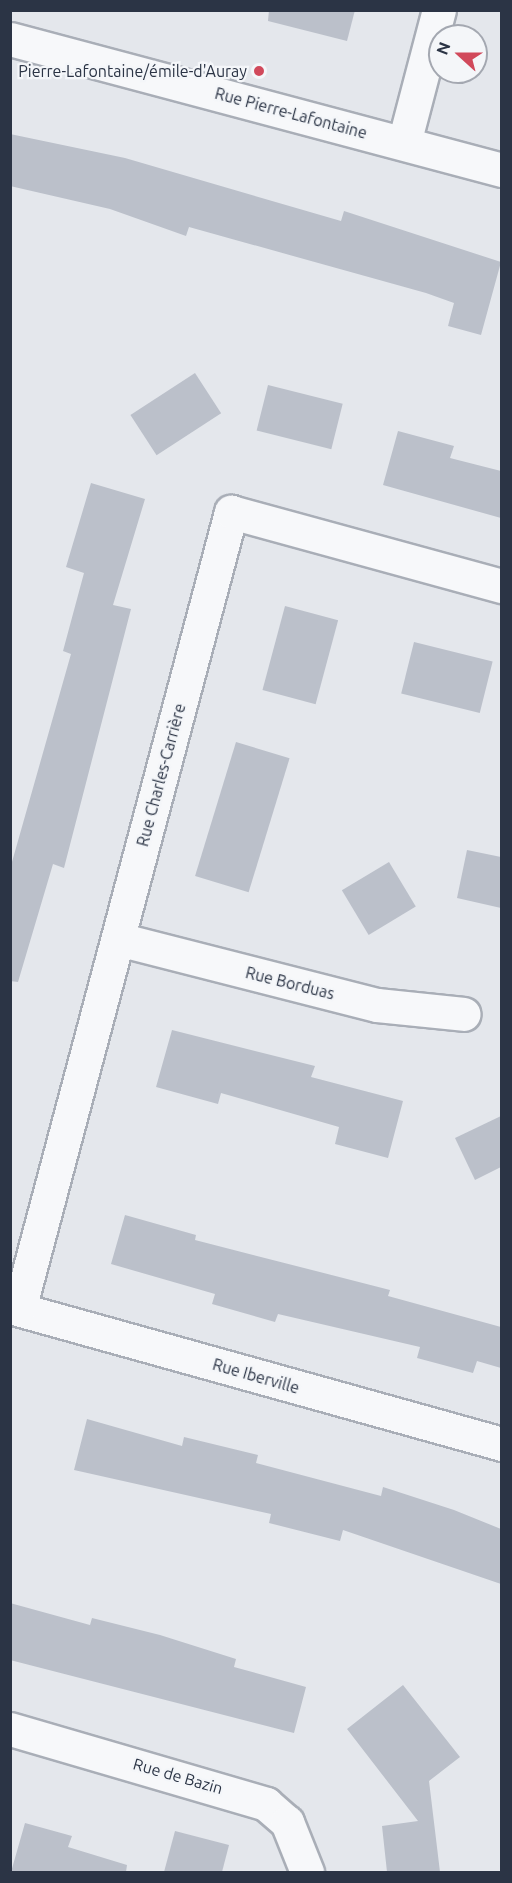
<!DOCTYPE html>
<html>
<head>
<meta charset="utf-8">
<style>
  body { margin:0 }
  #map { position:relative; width:512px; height:1883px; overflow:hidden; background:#e4e7ec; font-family:Ubuntu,sans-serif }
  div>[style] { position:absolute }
  .building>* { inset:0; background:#bbc0ca; transform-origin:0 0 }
  .roads { filter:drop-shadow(2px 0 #a9aeb7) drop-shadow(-2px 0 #a9aeb7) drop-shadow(0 2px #a9aeb7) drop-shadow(0 -2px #a9aeb7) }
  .minor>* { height:33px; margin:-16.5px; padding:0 16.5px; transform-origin:16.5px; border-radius:16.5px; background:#f7f8fa }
  .dots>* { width:16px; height:16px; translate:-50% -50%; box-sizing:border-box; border:3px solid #f4f6f9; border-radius:50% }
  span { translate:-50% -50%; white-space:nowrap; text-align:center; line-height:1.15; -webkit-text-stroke:4.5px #f4f6f9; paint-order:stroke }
  .poi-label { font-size:16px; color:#2b3445 }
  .right { translate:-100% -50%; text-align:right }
  .street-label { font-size:16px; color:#2b3445 }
  .frame { position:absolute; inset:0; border:12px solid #2b3445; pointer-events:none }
  .north { position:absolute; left:428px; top:24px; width:60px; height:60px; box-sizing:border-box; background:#f4f6f9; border:2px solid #a4a8b1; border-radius:50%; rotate:291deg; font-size:16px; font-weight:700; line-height:24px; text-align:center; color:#2b3445 }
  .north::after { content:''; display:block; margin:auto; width:21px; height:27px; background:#d1495b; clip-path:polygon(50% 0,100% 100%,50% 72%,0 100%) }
</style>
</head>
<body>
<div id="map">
  <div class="building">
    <i style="clip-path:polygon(269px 10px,355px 10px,347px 41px,268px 21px)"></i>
    <i style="clip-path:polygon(10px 134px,125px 158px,341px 221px,344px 211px,501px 262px,481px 335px,448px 326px,454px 303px,426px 293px,189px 227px,186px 236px,110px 209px,10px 186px)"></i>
    <i style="left:195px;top:373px;width:48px;height:77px;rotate:57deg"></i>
    <i style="left:268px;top:385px;width:77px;height:47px;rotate:14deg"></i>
    <i style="clip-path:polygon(398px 431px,454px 446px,450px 458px,501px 471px,501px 518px,383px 485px)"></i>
    <i style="clip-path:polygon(91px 483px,145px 499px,113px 605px,131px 609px,64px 868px,53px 864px,18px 982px,10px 981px,10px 869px,71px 654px,63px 651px,84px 573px,66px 567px)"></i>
    <i style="left:285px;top:606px;width:55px;height:87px;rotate:15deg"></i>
    <i style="left:414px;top:642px;width:81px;height:53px;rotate:14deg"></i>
    <i style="left:236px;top:742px;width:56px;height:140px;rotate:17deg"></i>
    <i style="clip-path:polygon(467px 850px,501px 857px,501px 908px,457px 898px)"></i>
    <i style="left:389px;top:862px;width:52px;height:55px;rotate:59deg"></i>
    <i style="clip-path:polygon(172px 1030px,315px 1066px,311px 1077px,403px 1101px,388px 1158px,335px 1144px,339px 1127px,221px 1093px,218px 1104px,156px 1087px)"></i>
    <i style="clip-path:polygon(501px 1116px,501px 1167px,475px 1180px,455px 1138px)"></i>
    <i style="clip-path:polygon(125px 1215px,196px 1235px,195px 1240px,390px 1290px,388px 1296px,501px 1327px,501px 1368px,477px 1361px,473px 1373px,417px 1358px,420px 1347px,278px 1314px,275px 1322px,212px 1304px,215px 1294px,111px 1264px)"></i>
    <i style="clip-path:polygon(87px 1419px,182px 1446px,184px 1437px,258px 1455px,256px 1463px,381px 1496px,383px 1487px,454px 1510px,501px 1529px,501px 1584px,343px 1530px,340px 1541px,269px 1523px,271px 1514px,74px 1470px)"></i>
    <i style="clip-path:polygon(10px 1603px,90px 1625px,92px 1618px,160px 1635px,236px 1659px,234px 1667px,306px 1687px,294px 1733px,10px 1660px)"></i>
    <i style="clip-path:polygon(403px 1685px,460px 1757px,429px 1781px,440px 1872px,387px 1872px,382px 1826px,418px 1821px,347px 1729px)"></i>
    <i style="clip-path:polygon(25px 1823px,72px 1836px,68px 1847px,127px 1865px,126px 1872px,11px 1872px)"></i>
    <i style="clip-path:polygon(175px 1831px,229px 1845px,222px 1872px,164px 1872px)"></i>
  </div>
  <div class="roads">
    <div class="minor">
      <i style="left:10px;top:39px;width:509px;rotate:14.91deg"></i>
      <i style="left:404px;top:143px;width:138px;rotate:-75.3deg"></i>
      <i style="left:118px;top:939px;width:267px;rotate:14.3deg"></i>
      <i style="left:377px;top:1005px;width:87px;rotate:5.9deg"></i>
      <i style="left:10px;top:1307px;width:511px;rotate:15.56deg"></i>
      <i style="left:19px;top:1309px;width:825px;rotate:-75.1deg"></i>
      <i style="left:231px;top:512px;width:281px;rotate:15.3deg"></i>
      <i style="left:10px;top:1729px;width:267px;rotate:16.3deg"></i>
      <i style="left:266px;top:1804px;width:28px;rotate:41deg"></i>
      <i style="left:287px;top:1822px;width:54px;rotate:68.2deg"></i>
    </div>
  </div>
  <div class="dots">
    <i style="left:259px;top:71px;background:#d1495b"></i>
  </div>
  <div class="poi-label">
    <span class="right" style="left:247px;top:71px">Pierre-Lafontaine/émile-d'Auray</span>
  </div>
  <div class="street-label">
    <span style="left:291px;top:113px;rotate:15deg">Rue Pierre-Lafontaine</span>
    <span style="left:161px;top:775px;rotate:-75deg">Rue Charles-Carrière</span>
    <span style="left:290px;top:983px;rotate:14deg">Rue Borduas</span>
    <span style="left:256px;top:1376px;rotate:16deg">Rue Iberville</span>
    <span style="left:178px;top:1776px;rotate:16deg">Rue de Bazin</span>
  </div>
  <div class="frame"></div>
  <div class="north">N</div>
</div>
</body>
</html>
